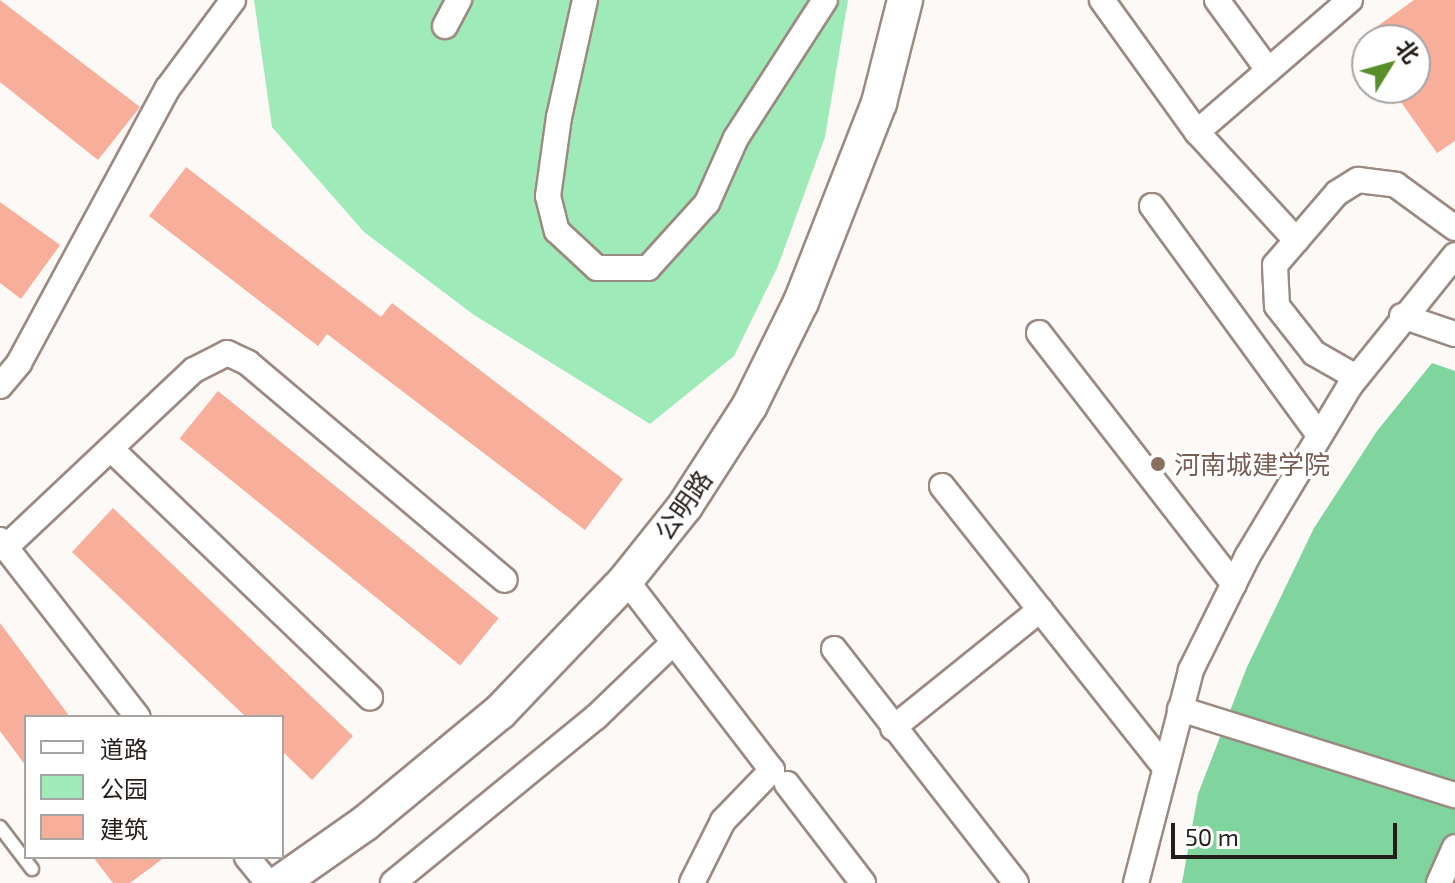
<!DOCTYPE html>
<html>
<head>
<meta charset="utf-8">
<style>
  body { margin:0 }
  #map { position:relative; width:1455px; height:883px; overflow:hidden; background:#fdf9f7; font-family:"Exo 2","Noto Sans SC",sans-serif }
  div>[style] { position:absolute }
  .green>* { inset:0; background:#9eeab8 }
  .forest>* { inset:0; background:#80d49e }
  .building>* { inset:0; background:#f7ae9a; transform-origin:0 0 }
  .roads { filter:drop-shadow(2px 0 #9b8a82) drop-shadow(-2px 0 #9b8a82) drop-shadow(0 2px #9b8a82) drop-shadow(0 -2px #9b8a82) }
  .lane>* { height:12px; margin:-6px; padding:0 6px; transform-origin:6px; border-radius:6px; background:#fff }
  .street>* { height:24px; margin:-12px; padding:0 12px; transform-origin:12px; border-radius:12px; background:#fff }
  .secondary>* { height:34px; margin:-17px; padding:0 17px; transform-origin:17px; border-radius:17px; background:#fff }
  .dots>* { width:22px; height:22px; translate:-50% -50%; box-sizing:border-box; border:4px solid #fff; border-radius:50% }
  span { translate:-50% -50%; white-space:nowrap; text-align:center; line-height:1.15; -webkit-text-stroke:6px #fff; paint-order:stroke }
  .education-label { font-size:26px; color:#785e54 }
  .left { translate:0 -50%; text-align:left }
  .street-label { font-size:26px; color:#241e1b }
  .legend { position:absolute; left:24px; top:715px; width:260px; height:144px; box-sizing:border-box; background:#fff; border:2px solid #a7a5a4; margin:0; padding:10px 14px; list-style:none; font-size:24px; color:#241e1b }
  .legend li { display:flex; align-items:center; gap:16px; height:40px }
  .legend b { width:40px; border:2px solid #a7a5a4 }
  .north { position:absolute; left:1351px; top:24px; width:80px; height:80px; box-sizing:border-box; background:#fff; border:2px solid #a7a5a4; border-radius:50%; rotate:53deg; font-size:22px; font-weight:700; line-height:32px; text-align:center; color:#241e1b }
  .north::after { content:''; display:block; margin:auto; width:28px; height:36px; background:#588f2b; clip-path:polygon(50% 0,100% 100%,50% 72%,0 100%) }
  .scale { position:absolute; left:1171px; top:823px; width:226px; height:36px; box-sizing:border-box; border:4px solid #241e1b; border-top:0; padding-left:10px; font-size:24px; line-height:28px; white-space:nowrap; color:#241e1b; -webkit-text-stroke:6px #fff; paint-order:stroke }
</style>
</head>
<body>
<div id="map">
  <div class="green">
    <i style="clip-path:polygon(254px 0,848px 0,825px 137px,778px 266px,734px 356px,650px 424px,474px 315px,364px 232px,272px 127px)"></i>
  </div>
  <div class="forest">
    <i style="clip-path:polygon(1432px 363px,1455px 371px,1455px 883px,1182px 883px,1198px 794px,1247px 667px,1314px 528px,1377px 431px)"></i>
  </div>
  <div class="building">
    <i style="clip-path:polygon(0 0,140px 107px,98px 160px,0 82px)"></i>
    <i style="clip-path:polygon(1414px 0,1455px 0,1455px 141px,1437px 153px,1391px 88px,1415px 88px,1415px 40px,1358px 40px)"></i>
    <i style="clip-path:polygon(186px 167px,381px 317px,392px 303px,623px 479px,585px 530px,327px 334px,318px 346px,149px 216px)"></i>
    <i style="clip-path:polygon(0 202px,60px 245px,21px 299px,0 283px)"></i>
    <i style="left:218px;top:391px;width:361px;height:61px;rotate:39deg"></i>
    <i style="clip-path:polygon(113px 508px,353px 736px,312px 780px,282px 751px,282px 717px,246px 717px,72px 552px)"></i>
    <i style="clip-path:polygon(0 623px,70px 717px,26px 717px,26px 766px,0 731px)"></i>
    <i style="clip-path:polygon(93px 857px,165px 857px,130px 883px,113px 883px)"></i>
  </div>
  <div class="roads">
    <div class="lane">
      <i style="left:0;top:827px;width:53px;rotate:52.7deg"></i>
    </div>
    <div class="street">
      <i style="left:585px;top:0;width:120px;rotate:102.5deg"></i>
      <i style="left:559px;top:117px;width:80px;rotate:97.9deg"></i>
      <i style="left:548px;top:196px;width:36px;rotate:76deg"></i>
      <i style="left:557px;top:231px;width:54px;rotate:42.8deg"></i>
      <i style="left:597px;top:268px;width:51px"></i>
      <i style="left:648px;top:268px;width:88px;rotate:-47.8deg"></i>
      <i style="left:707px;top:203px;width:71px;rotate:-66deg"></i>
      <i style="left:736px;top:138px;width:164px;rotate:-57.2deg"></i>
      <i style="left:1102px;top:0;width:163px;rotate:54.3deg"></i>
      <i style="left:1197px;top:132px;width:147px;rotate:47.5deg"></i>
      <i style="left:1217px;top:0;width:87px;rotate:53.9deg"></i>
      <i style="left:445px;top:26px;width:30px;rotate:-62deg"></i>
      <i style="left:1197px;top:132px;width:202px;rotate:-40.8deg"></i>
      <i style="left:1152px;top:206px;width:282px;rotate:53.9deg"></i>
      <i style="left:1402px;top:316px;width:56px;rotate:18.8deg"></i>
      <i style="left:1039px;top:333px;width:318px;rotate:52.2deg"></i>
      <i style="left:1356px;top:377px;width:48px;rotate:-150.3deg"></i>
      <i style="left:1314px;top:353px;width:60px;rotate:-128.2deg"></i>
      <i style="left:1277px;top:306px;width:41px;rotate:-92.8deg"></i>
      <i style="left:1275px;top:265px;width:95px;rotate:-49.3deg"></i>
      <i style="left:1337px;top:193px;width:25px;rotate:-32deg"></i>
      <i style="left:1358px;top:180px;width:38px;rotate:7deg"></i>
      <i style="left:1396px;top:185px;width:73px;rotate:36.1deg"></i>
      <i style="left:0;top:386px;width:30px;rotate:-50deg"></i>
      <i style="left:19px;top:363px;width:313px;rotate:-61.6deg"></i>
      <i style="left:168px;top:88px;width:109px;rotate:-53.5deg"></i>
      <i style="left:111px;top:449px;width:359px;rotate:43.8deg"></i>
      <i style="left:942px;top:486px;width:357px;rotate:51.6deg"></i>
      <i style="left:0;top:540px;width:224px;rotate:52.1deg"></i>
      <i style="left:6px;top:547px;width:258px;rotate:-43.3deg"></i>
      <i style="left:194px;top:370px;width:37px;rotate:-27deg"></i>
      <i style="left:227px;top:353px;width:23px;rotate:25deg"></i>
      <i style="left:248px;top:363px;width:336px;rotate:40.2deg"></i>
      <i style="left:626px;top:580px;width:240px;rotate:52.5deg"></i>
      <i style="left:772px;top:770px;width:71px;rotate:133.9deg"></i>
      <i style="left:723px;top:821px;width:69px;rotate:116.6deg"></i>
      <i style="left:834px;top:649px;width:296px;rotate:52.1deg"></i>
      <i style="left:1180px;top:709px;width:288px;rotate:17.4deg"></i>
      <i style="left:893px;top:728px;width:189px;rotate:-38.8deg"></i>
      <i style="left:787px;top:784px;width:125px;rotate:52.5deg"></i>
      <i style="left:247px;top:857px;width:33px;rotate:51deg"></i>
      <i style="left:393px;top:883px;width:262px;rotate:-39.3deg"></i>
      <i style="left:596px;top:717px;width:108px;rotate:-43.9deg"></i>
      <i style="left:1136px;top:883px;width:220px;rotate:-75.5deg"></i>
      <i style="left:1191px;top:670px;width:126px;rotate:-63.6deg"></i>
      <i style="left:1247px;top:557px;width:198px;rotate:-59deg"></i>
      <i style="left:1349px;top:387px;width:169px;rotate:-51.2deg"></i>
      <i style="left:1439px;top:883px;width:39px;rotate:-66deg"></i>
    </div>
    <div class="secondary">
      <i style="left:280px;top:883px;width:103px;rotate:-35.1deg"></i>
      <i style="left:364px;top:824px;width:176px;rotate:-39.5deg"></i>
      <i style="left:500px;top:712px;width:182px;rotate:-46.3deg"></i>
      <i style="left:626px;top:580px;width:95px;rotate:-51.4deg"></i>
      <i style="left:685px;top:506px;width:120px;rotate:-57.2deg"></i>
      <i style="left:750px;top:405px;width:115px;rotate:-63.7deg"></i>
      <i style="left:801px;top:302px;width:214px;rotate:-68.6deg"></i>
      <i style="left:879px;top:103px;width:106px;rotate:-75.8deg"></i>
    </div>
  </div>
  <div class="dots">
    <i style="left:1158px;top:464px;background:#8d6e63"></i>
  </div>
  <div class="education-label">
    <span class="left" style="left:1174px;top:464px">河南城建学院</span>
  </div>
  <div class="street-label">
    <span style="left:683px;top:505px;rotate:-55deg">公明路</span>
  </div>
  <ul class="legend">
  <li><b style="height:10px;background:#fff"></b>道路</li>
  <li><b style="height:22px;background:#9eeab8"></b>公园</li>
  <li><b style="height:22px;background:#f7ae9a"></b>建筑</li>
  </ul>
  <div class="north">北</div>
  <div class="scale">50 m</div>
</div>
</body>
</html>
